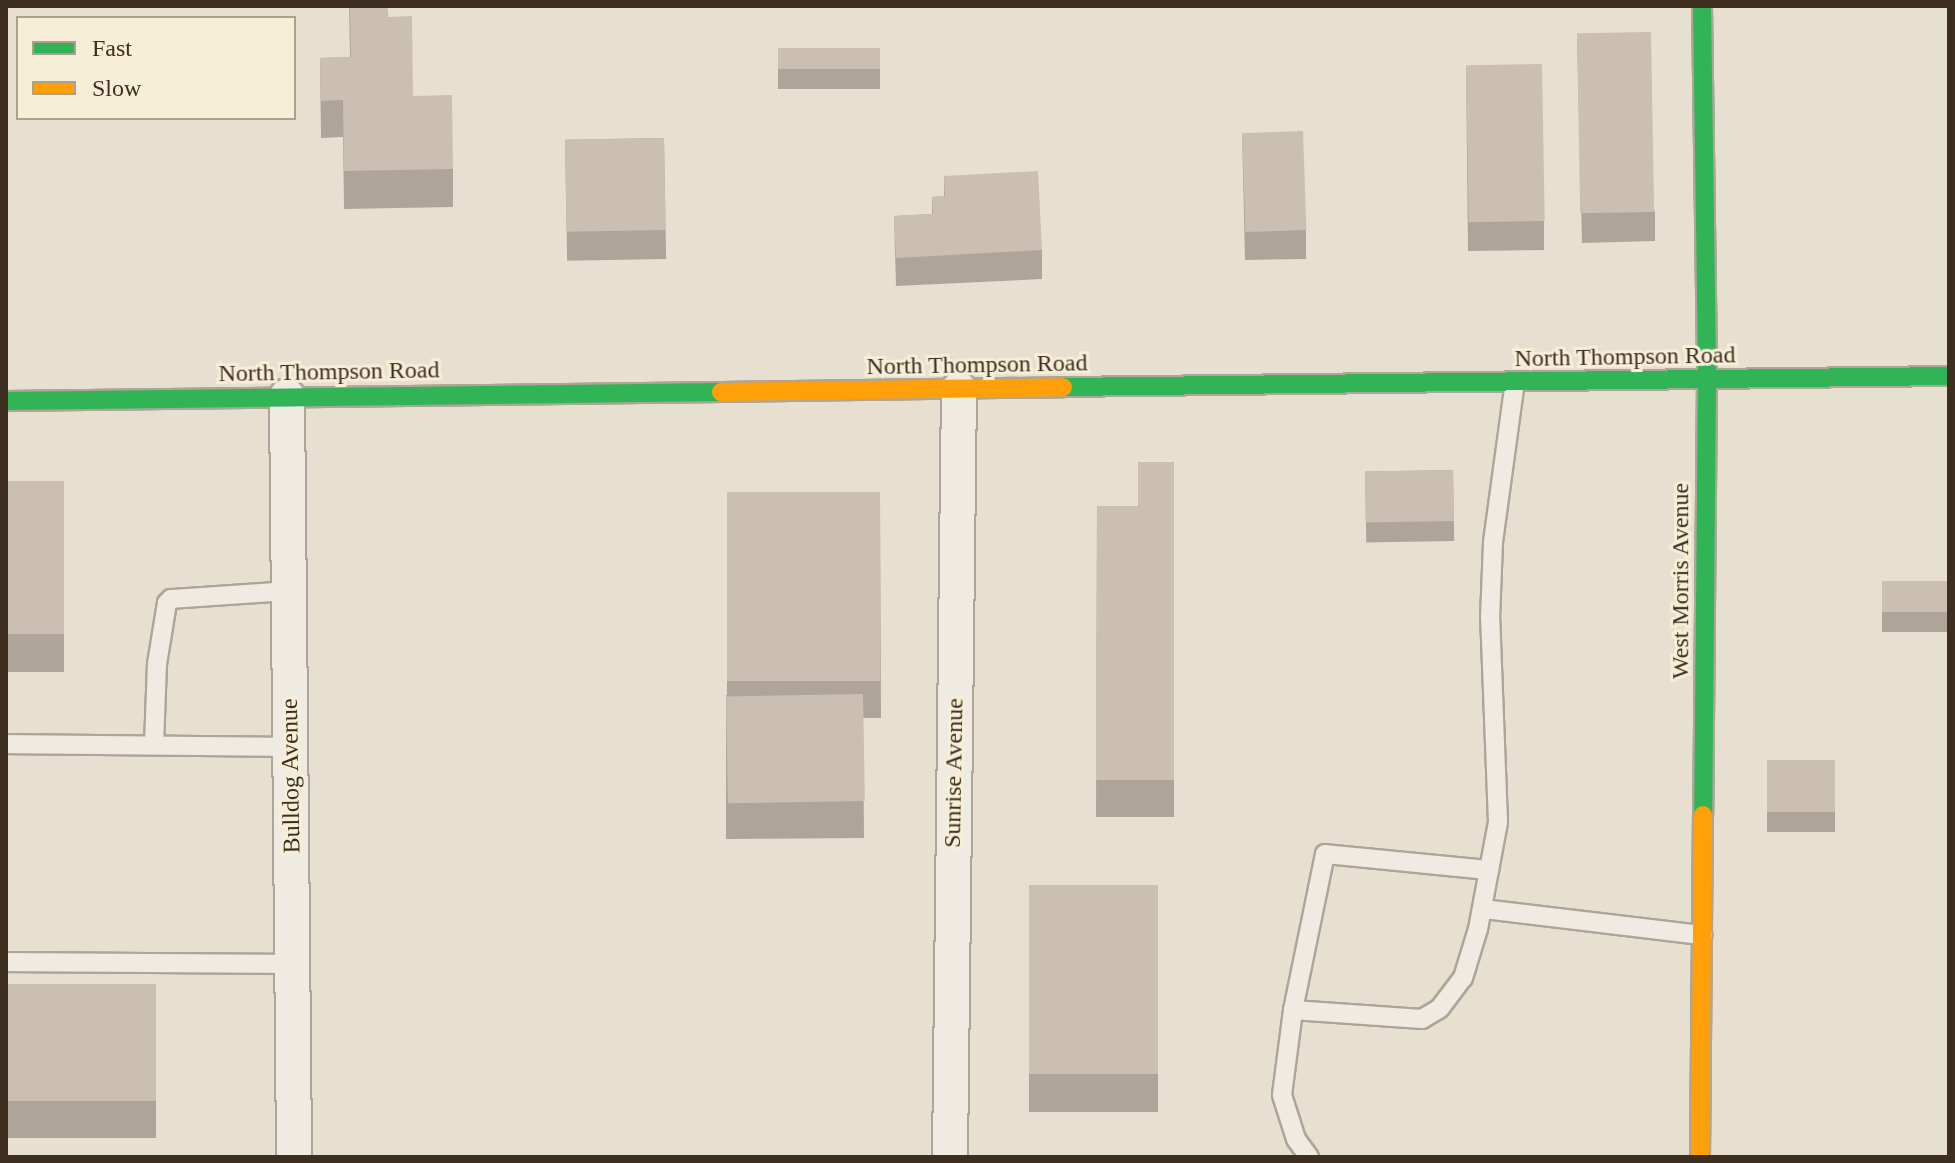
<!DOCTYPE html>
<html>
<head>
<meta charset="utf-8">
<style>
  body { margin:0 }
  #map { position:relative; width:1955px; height:1163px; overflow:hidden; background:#e7e0d1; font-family:"Times New Roman",serif }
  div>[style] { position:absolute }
  .roads { filter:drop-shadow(2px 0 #ada599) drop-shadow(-2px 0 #ada599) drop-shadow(0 2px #ada599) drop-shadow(0 -2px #ada599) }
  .lane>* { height:18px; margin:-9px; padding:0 9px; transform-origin:9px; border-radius:9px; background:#efebe3 }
  .street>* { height:34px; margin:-17px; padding:0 17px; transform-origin:17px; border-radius:17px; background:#efebe3 }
  .fast>* { height:18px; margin:-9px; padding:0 9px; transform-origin:9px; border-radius:9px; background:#30b455 }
  .slow>* { height:18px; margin:-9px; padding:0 9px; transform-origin:9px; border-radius:9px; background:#ff9f0a }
  .wall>* { inset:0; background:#afa499; transform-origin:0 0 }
  .building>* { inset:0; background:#cbbfb2; transform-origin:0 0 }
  span { translate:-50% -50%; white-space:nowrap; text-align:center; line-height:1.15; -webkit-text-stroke:6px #f7eed8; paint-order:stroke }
  .street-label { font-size:24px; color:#3d2e20 }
  .frame { position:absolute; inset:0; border:8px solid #3d2e20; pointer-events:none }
  .legend { position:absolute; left:16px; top:16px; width:280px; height:104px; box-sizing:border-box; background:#f7eed8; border:2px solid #ada18e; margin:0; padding:10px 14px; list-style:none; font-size:24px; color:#3d2e20 }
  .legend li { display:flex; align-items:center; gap:16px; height:40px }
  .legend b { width:40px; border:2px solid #ada18e }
</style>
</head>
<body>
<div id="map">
  <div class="roads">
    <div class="lane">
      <i style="left:6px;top:744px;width:284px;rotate:0.6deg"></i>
      <i style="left:154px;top:745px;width:81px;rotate:-87.9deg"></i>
      <i style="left:157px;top:664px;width:62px;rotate:-80.7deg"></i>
      <i style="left:167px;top:603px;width:6px;rotate:-45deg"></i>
      <i style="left:171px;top:599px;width:118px;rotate:-3.9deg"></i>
      <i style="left:1483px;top:909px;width:221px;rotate:6.8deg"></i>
      <i style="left:6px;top:962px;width:286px;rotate:0.4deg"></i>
      <i style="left:1293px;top:1010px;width:159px;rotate:-78.4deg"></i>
      <i style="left:1325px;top:854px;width:165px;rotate:5.6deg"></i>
      <i style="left:1309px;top:1157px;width:22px;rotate:-126deg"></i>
      <i style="left:1296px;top:1139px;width:46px;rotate:-107.7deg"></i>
      <i style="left:1282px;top:1095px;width:86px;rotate:-82.6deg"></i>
      <i style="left:1293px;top:1010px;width:129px;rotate:4deg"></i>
      <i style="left:1422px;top:1019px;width:21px;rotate:-31deg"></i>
      <i style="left:1440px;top:1008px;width:38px;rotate:-53deg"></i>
      <i style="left:1463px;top:978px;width:51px;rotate:-73deg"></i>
      <i style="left:1478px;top:929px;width:109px;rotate:-79.4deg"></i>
      <i style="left:1498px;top:822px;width:204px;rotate:-92.2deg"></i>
      <i style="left:1490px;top:618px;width:76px;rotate:-87.7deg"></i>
      <i style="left:1493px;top:542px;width:162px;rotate:-82.2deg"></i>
    </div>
    <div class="street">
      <i style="left:287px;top:396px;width:761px;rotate:89.47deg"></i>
      <i style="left:950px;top:1157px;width:768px;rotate:-89.33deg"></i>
    </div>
    <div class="fast">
      <i style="left:1702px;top:6px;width:374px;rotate:89.2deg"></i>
      <i style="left:1707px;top:380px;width:435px;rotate:90.5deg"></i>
      <i style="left:1063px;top:387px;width:886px;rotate:-0.71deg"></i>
      <i style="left:6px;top:401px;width:715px;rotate:-0.72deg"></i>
    </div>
    <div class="slow">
      <i style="left:721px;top:392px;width:342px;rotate:-0.8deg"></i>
      <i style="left:1700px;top:1157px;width:342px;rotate:-89.5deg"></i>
    </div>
  </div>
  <div class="wall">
    <i style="clip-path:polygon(349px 6px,387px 6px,388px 17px,413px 96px,453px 169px,453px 207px,344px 209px,343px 137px,321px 138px,320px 58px,350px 57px)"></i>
    <i style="clip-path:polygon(1577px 34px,1655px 212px,1655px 241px,1582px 243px)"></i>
    <i style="left:880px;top:48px;width:41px;height:102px;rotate:90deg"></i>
    <i style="clip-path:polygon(1466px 65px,1544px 221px,1544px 250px,1468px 251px)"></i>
    <i style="clip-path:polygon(1242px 132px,1306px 230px,1306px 259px,1245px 260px)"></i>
    <i style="left:664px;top:138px;width:121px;height:99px;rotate:89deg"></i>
    <i style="clip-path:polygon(944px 176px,1042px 250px,1042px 279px,896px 286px,894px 216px,932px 214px,932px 197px,944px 196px)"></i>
    <i style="clip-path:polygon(1174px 462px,1174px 817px,1096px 817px,1097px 506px,1138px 506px)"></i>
    <i style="left:1453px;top:470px;width:71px;height:88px;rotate:89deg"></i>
    <i style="left:6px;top:481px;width:58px;height:191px"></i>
    <i style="clip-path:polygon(727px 492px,880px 492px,881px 718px,863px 718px,864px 838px,726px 839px,726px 695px,727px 695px)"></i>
    <i style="left:1882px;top:581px;width:67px;height:51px"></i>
    <i style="left:1767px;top:760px;width:68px;height:72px"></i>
    <i style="left:1158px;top:885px;width:227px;height:129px;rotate:90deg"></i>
    <i style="left:6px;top:984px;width:150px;height:154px"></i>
  </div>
  <div class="building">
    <i style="clip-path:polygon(350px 6px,387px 6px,388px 17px,412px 16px,413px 96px,452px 95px,453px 169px,344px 171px,343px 100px,321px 101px,320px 58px,351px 57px)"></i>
    <i style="left:1651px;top:32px;width:180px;height:74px;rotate:89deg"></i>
    <i style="left:880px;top:48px;width:21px;height:102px;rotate:90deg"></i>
    <i style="left:1542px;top:64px;width:157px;height:76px;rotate:89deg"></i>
    <i style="left:1303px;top:131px;width:99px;height:61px;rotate:88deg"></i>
    <i style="left:664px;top:138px;width:92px;height:99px;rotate:89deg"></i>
    <i style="clip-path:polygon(1038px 171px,1042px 250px,896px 258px,894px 216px,933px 214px,932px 197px,945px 196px,944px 176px)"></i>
    <i style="clip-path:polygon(1138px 462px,1174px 462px,1174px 780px,1096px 780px,1097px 506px,1138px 506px)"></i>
    <i style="left:1453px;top:470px;width:51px;height:88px;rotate:89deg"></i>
    <i style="left:6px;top:481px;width:58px;height:153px"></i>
    <i style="left:727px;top:492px;width:153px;height:189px"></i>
    <i style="left:1882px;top:581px;width:67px;height:31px"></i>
    <i style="left:863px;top:694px;width:107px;height:137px;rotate:89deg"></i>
    <i style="left:1767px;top:760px;width:68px;height:52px"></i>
    <i style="left:1158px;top:885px;width:189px;height:129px;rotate:90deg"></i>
    <i style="left:6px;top:984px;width:150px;height:117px"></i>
  </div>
  <div class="street-label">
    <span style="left:1625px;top:357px;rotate:-1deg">North Thompson Road</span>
    <span style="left:977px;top:365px;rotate:-1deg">North Thompson Road</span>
    <span style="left:329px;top:372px;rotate:-1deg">North Thompson Road</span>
    <span style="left:1681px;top:581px;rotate:-90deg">West Morris Avenue</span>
    <span style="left:954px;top:773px;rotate:-89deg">Sunrise Avenue</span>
    <span style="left:291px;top:776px;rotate:-91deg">Bulldog Avenue</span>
  </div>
  <div class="frame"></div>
  <ul class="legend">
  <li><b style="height:10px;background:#30b455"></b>Fast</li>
  <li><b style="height:10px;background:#ff9f0a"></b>Slow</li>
  </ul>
</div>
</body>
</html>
